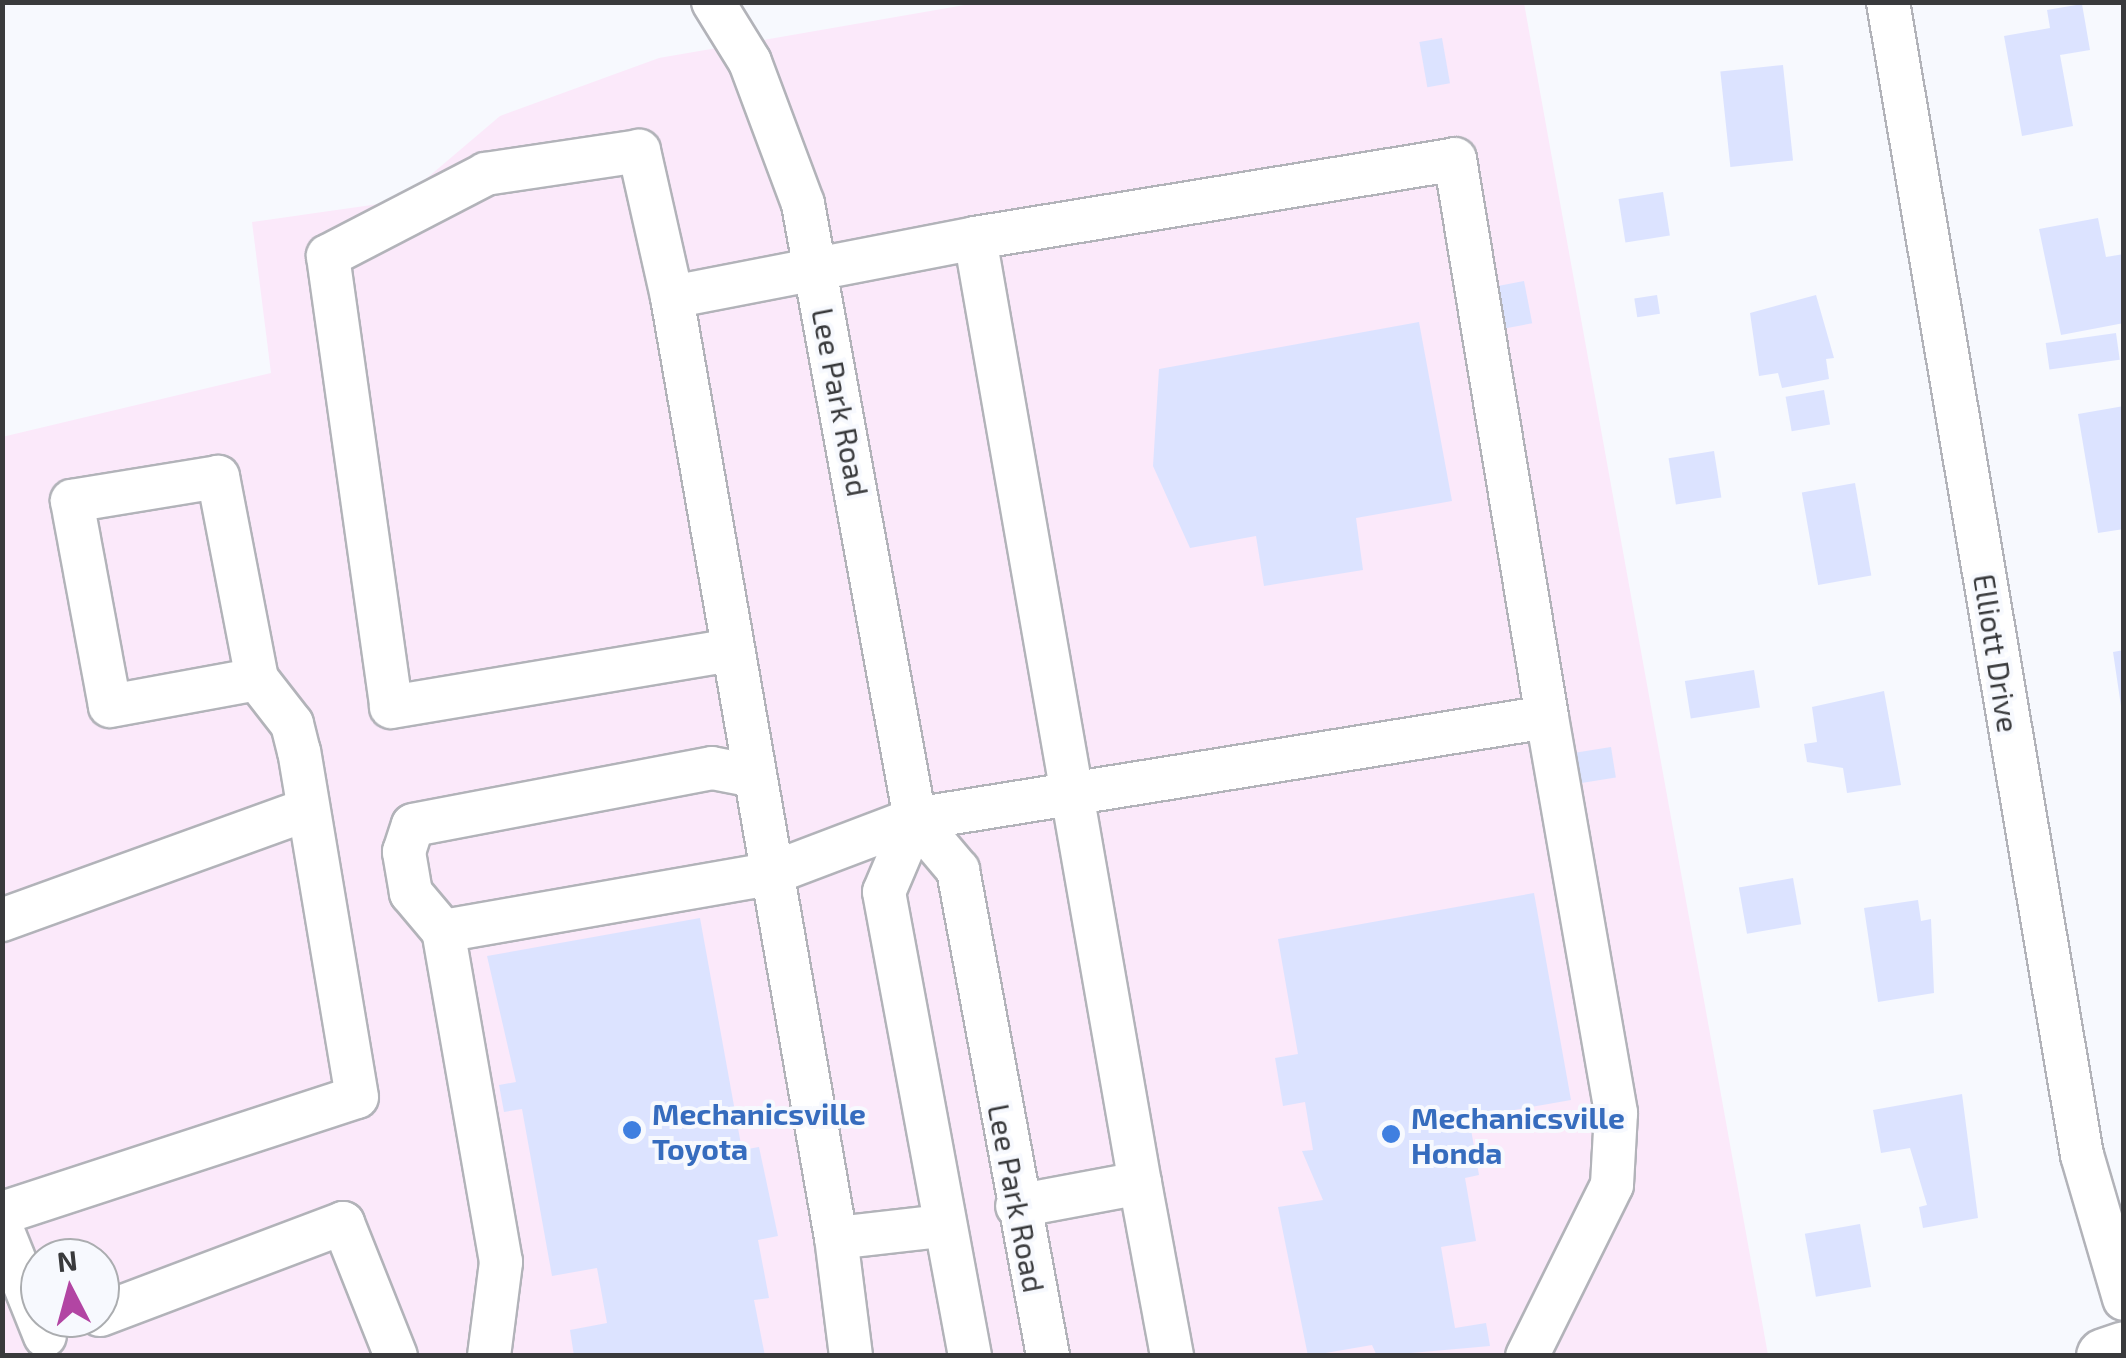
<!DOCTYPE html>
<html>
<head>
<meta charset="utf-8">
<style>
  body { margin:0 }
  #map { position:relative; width:2126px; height:1358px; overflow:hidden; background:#f7f9fe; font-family:"Exo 2",sans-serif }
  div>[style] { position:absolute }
  .commercial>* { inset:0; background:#fbe9fa }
  .building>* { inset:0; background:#dce3ff; transform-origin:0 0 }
  .roads { filter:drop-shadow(2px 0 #b2b3b9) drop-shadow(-2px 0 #b2b3b9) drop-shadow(0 2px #b2b3b9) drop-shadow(0 -2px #b2b3b9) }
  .minor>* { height:42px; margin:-21px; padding:0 21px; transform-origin:21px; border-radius:21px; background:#fff }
  .highway>* { height:55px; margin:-27.5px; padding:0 27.5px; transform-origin:27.5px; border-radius:27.5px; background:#fff }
  .dots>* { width:28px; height:28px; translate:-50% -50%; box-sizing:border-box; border:5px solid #f7f9fe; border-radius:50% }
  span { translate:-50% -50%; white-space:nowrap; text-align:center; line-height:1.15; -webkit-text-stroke:8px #f7f9fe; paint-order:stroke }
  .street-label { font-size:30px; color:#393a3c }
  .shop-label { font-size:30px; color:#366cbe; font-weight:700 }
  .left { translate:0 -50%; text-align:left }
  .frame { position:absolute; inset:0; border:5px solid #393a3c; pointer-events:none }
  .north { position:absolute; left:20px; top:1238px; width:100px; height:100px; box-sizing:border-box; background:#f7f9fe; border:2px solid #abadb0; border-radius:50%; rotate:354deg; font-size:28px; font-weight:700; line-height:40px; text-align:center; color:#393a3c }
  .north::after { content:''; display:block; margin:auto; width:35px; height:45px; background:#b245a3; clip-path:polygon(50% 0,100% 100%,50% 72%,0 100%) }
</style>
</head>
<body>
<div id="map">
  <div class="commercial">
    <i style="clip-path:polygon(evenodd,976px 3px,1524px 3px,1768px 1355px,3px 1355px,2px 437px,271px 373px,252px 222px,400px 201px,500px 116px,659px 58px,976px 3px,40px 1258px,100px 1258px,100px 1318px,40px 1318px,40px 1258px)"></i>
  </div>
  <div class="building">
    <i style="clip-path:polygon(2082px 4px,2090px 50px,2060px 55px,2073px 126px,2022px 136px,2004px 36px,2050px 28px,2047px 10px)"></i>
    <i style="left:1442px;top:38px;width:46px;height:23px;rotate:80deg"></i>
    <i style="left:1783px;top:65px;width:96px;height:63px;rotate:84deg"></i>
    <i style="left:1663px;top:192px;width:44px;height:45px;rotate:81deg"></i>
    <i style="clip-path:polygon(2098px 218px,2106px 257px,2124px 254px,2124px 323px,2061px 335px,2039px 229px)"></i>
    <i style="left:1524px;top:281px;width:43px;height:36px;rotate:79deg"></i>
    <i style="left:1657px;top:295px;width:19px;height:23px;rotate:81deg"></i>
    <i style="clip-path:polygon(1816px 295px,1834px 358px,1826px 359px,1829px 379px,1782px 388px,1778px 373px,1759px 376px,1750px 313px)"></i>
    <i style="clip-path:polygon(1419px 322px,1452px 501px,1356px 518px,1363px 570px,1264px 586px,1256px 536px,1190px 548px,1153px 466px,1159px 369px)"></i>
    <i style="left:2116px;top:333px;width:27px;height:71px;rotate:82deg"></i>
    <i style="left:1824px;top:390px;width:35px;height:39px;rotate:80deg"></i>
    <i style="clip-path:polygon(2124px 406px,2124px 529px,2098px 533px,2078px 414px)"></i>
    <i style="left:1714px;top:451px;width:47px;height:46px;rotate:81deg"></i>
    <i style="left:1855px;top:483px;width:94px;height:54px;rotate:80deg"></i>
    <i style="clip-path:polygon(2124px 650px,2124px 706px,2121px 706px,2113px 652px)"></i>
    <i style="left:1754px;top:670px;width:38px;height:70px;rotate:81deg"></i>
    <i style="clip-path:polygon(1884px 691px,1901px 785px,1847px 793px,1843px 768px,1807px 762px,1804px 744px,1817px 742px,1812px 707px)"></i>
    <i style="left:1611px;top:747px;width:31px;height:38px;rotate:81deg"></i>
    <i style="left:1793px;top:878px;width:47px;height:55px;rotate:80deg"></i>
    <i style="clip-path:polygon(1534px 893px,1571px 1100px,1469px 1118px,1479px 1175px,1465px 1178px,1476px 1241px,1441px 1247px,1455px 1328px,1486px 1323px,1490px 1346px,1377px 1356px,1372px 1345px,1308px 1356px,1278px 1207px,1323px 1200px,1302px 1151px,1313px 1150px,1305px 1102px,1283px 1106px,1275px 1058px,1298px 1054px,1278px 939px)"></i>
    <i style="clip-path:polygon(1918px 900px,1921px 921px,1931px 919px,1934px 993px,1878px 1002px,1864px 908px)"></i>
    <i style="clip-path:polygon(700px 918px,742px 1150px,759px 1147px,778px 1236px,758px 1240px,769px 1298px,754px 1300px,765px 1356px,574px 1356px,570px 1330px,607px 1323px,597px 1268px,552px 1276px,522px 1109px,504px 1112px,499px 1085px,516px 1082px,487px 956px)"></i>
    <i style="clip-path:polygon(1962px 1094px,1978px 1218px,1923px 1228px,1919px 1207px,1927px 1205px,1910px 1148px,1881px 1153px,1873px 1110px)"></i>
    <i style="left:1860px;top:1224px;width:64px;height:56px;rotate:80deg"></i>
  </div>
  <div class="roads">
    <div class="minor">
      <i style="left:713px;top:2px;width:70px;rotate:58.3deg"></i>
      <i style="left:750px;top:62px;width:152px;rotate:69.5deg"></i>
      <i style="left:803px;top:204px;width:625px;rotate:79.68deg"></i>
      <i style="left:915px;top:819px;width:67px;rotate:49.9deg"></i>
      <i style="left:958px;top:870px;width:494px;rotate:79.5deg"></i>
      <i style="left:1888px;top:2px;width:1169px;rotate:80.45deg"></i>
      <i style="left:2082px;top:1155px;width:150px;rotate:73.7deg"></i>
      <i style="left:975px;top:238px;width:486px;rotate:-9.3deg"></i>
      <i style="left:1455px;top:159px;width:566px;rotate:80.64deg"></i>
      <i style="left:672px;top:297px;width:150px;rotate:-102.7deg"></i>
      <i style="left:639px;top:151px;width:155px;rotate:171.5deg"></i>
      <i style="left:486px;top:174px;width:178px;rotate:152.6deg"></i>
      <i style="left:328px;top:256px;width:455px;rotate:82deg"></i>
      <i style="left:391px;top:707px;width:345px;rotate:-9.5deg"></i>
      <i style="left:915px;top:819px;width:79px;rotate:113deg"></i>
      <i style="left:884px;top:892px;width:472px;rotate:79.5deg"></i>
      <i style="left:2px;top:920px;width:320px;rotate:-19.9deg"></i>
      <i style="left:443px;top:931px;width:50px;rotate:-130.1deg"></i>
      <i style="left:411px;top:893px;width:42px;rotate:-99.7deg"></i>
      <i style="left:404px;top:852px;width:28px;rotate:-72deg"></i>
      <i style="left:413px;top:825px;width:304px;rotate:-10.8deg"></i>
      <i style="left:712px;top:768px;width:38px;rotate:11deg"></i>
      <i style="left:1140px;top:1183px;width:176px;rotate:79.5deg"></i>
      <i style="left:2px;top:1213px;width:373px;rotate:-18.1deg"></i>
      <i style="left:357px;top:1097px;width:350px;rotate:-99.5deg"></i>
      <i style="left:299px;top:752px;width:29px;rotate:-104deg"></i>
      <i style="left:292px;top:724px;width:57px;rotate:-127.9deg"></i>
      <i style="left:257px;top:679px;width:206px;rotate:-100.9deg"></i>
      <i style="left:218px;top:477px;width:148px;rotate:170.7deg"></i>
      <i style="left:72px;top:501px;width:208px;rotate:79.5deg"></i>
      <i style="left:110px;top:706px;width:149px;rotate:-10.4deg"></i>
      <i style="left:2px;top:1229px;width:115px;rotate:68.1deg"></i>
      <i style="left:836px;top:1238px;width:955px;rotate:-99.89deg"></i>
      <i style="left:672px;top:297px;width:309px;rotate:-11deg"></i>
      <i style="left:975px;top:238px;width:959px;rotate:80.1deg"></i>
      <i style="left:1140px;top:1183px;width:125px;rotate:169.4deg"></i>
      <i style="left:100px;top:1315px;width:260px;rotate:-20.7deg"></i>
      <i style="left:343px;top:1223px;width:143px;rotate:68.3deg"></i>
      <i style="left:489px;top:1356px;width:95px;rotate:-82.7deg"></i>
      <i style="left:501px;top:1262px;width:336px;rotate:-99.9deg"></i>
      <i style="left:443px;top:931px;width:332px;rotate:-9.9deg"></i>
      <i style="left:770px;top:874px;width:155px;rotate:-20.8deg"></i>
      <i style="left:915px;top:819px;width:640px;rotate:-9.17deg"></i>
      <i style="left:1547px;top:717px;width:402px;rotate:80.1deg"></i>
      <i style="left:1616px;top:1113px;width:72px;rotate:93.2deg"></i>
      <i style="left:1612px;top:1185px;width:191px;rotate:116.4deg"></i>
      <i style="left:851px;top:1356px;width:119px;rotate:-97.2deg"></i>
      <i style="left:836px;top:1238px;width:106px;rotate:-6.5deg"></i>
    </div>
    <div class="highway">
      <i style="left:2104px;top:1356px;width:21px;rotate:-19deg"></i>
    </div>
  </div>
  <div class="dots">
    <i style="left:632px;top:1130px;background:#3f7fe0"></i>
    <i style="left:1391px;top:1134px;background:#3f7fe0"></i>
  </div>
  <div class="street-label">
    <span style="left:841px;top:402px;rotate:79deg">Lee Park Road</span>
    <span style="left:1997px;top:653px;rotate:81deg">Elliott Drive</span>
    <span style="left:1017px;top:1198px;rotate:79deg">Lee Park Road</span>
  </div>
  <div class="shop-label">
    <span class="left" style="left:652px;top:1130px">Mechanicsville<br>Toyota</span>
    <span class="left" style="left:1411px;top:1134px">Mechanicsville<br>Honda</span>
  </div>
  <div class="frame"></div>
  <div class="north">N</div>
</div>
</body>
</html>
